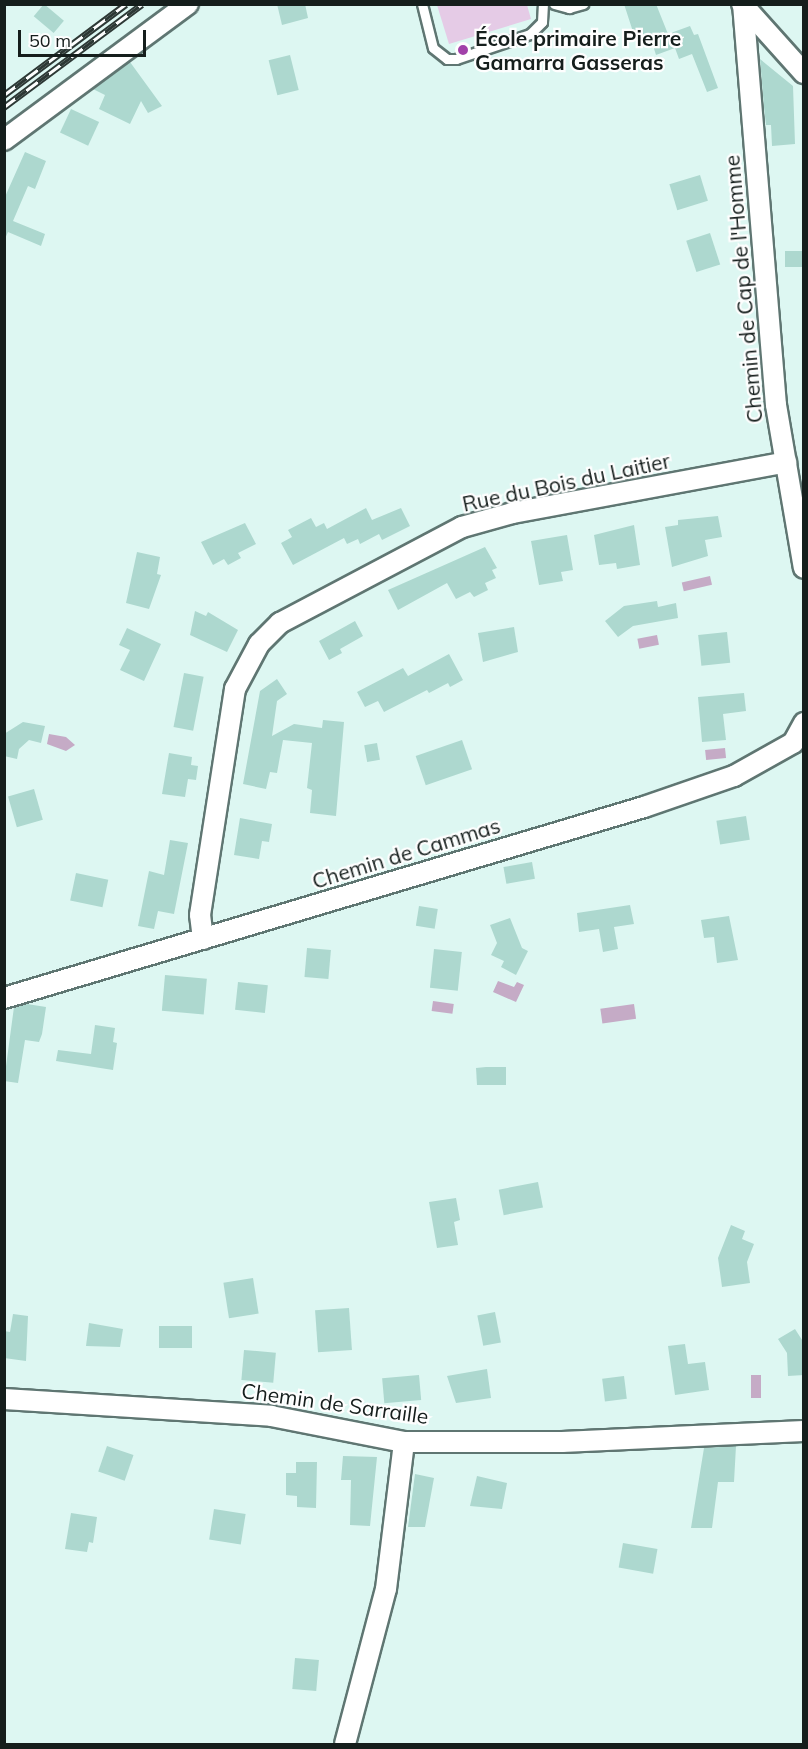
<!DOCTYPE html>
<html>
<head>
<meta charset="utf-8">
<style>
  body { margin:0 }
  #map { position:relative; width:808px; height:1749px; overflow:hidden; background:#ddf7f2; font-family:Mulish,sans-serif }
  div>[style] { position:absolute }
  .green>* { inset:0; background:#e5cbe6 }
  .water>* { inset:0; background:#c5abc6; transform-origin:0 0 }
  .building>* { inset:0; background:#add8cf; transform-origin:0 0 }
  .roads { filter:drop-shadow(2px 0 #5f7672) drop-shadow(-2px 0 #5f7672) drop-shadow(0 2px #5f7672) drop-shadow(0 -2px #5f7672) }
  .lane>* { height:9px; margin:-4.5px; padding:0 4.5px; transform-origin:4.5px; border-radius:4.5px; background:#fff }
  .street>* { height:20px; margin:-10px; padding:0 10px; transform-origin:10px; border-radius:10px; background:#fff }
  .rail>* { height:7px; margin-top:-3.5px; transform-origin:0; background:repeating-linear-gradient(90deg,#fefefe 0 14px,#2d3835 0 28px); box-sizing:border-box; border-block:2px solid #2d3835 }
  .dots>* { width:16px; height:16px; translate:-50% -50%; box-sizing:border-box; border:3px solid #fefefe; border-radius:50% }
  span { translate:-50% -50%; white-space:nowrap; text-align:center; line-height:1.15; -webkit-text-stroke:4.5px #fefefe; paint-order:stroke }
  .poi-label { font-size:21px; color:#151e1c; font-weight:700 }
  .left { translate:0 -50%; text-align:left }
  .street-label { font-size:21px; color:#151e1c }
  .frame { position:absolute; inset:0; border:6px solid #151e1c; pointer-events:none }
  .scale { position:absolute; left:18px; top:30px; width:128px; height:27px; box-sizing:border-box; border:3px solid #151e1c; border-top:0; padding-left:8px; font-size:18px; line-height:21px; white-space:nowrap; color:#151e1c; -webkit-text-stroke:4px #fefefe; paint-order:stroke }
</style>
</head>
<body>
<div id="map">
  <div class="green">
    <i style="clip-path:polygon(437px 5px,527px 5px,531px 19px,449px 44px)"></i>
  </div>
  <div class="water">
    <i style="left:710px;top:576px;width:9px;height:29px;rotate:77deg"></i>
    <i style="left:657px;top:635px;width:10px;height:20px;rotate:79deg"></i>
    <i style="clip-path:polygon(49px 734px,66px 737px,75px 745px,66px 751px,47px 744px)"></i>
    <i style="left:725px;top:748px;width:10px;height:20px;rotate:84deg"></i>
    <i style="clip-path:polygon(498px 981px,514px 987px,517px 982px,524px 985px,516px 1002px,493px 992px)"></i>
    <i style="left:433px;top:1001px;width:21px;height:10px;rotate:8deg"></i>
    <i style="left:634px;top:1004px;width:15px;height:34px;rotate:82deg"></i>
    <i style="left:751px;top:1375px;width:10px;height:23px"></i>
  </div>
  <div class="building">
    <i style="left:44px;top:4px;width:26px;height:16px;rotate:40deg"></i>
    <i style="clip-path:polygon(277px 4px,305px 4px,308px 18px,282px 25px)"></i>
    <i style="clip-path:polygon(624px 4px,656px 4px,668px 34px,690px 26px,694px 35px,698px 34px,718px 88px,707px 92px,692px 54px,679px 59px,675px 48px,656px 55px,649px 33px,635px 38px)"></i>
    <i style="left:290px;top:55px;width:36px;height:22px;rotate:76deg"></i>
    <i style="clip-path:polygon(760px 59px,793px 86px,795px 144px,772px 146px,771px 125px,766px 125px,764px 107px)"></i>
    <i style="clip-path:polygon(130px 62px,162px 106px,148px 113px,141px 101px,130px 124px,99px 109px,105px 95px,93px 89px)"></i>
    <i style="left:71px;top:109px;width:31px;height:26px;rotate:25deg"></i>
    <i style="clip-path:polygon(25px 152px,46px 161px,35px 189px,28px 186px,13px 221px,45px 234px,41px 246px,8px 232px,4px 241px,4px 199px)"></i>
    <i style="left:700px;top:175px;width:27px;height:32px;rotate:73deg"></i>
    <i style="left:710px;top:233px;width:33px;height:25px;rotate:72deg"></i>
    <i style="left:804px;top:251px;width:16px;height:19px;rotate:90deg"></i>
    <i style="clip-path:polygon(366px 508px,372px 520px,401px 508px,410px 526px,382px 540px,379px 534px,360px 544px,358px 539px,347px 544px,344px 538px,293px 565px,281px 543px,292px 537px,288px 530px,311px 518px,316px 527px,324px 523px,327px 529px)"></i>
    <i style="clip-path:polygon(718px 516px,722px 537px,705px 540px,708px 556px,672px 567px,665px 527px,678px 525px,678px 520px)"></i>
    <i style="clip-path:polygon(245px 523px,256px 544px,238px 553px,241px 558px,228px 565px,224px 559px,213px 565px,201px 542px)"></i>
    <i style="clip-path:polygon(634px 525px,640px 565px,617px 569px,616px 563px,599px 565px,594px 535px)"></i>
    <i style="clip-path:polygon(567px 535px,573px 570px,561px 572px,563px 581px,539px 585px,531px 541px)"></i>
    <i style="clip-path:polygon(485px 547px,497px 568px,492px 570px,496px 578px,485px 583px,488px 590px,474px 597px,470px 592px,456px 599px,447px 583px,398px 610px,388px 590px)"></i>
    <i style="clip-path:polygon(137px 552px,160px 557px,157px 574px,161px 575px,149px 609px,126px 603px)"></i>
    <i style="clip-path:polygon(657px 601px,658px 607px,676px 603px,678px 618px,633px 626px,618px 637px,605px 621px,624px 606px)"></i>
    <i style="clip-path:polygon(195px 611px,206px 616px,208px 612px,238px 630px,227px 652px,190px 635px)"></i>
    <i style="clip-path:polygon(355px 621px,363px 636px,340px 649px,342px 653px,329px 660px,319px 641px)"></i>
    <i style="clip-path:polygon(514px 627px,518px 652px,483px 662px,478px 633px)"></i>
    <i style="clip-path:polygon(127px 628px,161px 644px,144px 681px,120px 670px,130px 650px,119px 645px)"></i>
    <i style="left:727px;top:632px;width:31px;height:29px;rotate:84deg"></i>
    <i style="clip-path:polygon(449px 654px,463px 680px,450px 687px,448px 683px,429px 693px,427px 690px,384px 712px,378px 701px,365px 707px,357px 692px,403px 668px,408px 676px)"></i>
    <i style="left:184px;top:673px;width:20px;height:55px;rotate:11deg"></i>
    <i style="clip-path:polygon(277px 679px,287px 694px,277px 701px,272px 736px,294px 724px,322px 728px,323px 720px,344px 722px,336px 816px,310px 813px,312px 790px,307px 788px,312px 743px,283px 740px,277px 773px,270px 772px,266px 789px,243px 784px,260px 691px)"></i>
    <i style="clip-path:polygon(744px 693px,746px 711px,723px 714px,726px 740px,702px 742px,698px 697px)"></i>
    <i style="clip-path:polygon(23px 722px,45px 726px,41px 743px,29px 740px,19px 749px,17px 759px,4px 756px,4px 734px)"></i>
    <i style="left:462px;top:740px;width:31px;height:49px;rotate:71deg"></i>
    <i style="left:377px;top:743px;width:17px;height:13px;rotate:80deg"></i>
    <i style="clip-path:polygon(169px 753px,192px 757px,191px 765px,198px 766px,196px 780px,188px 779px,185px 797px,162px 794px)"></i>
    <i style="left:34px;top:789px;width:32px;height:27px;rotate:74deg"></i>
    <i style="left:746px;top:816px;width:24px;height:30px;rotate:81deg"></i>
    <i style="clip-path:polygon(240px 818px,272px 824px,269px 842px,262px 841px,259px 859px,234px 855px)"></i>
    <i style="clip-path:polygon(170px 840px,188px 843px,174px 914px,158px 911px,154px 929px,138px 926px,149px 871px,164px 875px)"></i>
    <i style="left:532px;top:862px;width:17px;height:29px;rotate:80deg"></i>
    <i style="left:76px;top:873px;width:33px;height:28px;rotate:12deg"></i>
    <i style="clip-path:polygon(630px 905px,634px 924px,614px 927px,618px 949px,603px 952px,599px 929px,579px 932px,577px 913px)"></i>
    <i style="left:419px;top:906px;width:19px;height:20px;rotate:9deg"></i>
    <i style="clip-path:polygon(729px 916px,738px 960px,717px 963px,714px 937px,704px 938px,701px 920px)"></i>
    <i style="clip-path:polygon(510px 918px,522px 948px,528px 951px,516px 975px,501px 967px,504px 961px,491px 955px,497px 943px,490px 925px)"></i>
    <i style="left:307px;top:948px;width:24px;height:29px;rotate:5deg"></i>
    <i style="left:434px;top:949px;width:28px;height:39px;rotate:6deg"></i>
    <i style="left:165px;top:975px;width:42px;height:36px;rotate:5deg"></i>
    <i style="left:238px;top:982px;width:30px;height:28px;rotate:6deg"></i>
    <i style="clip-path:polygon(27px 1004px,46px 1007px,42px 1034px,39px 1042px,25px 1040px,18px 1083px,4px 1081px,14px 1007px)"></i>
    <i style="clip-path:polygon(95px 1025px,115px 1028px,113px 1042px,117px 1043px,113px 1070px,56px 1061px,58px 1050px,91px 1054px)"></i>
    <i style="clip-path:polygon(486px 1067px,506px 1067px,506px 1085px,477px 1085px,476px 1068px)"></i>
    <i style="left:538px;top:1182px;width:26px;height:40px;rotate:79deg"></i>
    <i style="clip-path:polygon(456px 1198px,460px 1220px,454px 1222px,458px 1245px,437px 1248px,429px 1202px)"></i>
    <i style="clip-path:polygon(731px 1225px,745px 1231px,742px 1239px,754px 1244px,747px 1262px,750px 1283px,722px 1287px,718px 1258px)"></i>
    <i style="left:253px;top:1278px;width:36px;height:30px;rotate:81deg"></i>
    <i style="left:349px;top:1308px;width:42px;height:34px;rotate:86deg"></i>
    <i style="left:495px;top:1312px;width:31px;height:18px;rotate:79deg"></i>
    <i style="clip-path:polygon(13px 1314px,28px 1316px,26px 1361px,4px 1358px,4px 1331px,10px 1332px)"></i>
    <i style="clip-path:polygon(89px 1323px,123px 1329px,120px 1347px,86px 1346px)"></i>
    <i style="left:192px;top:1326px;width:22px;height:33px;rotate:90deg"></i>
    <i style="clip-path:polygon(795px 1329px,804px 1343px,804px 1375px,788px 1376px,787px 1353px,778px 1339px)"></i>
    <i style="clip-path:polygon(685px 1344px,688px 1364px,705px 1362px,709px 1390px,675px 1395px,668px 1346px)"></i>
    <i style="left:244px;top:1350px;width:32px;height:30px;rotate:5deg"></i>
    <i style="clip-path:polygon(487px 1369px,491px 1398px,456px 1403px,447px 1376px)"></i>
    <i style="left:419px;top:1375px;width:25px;height:37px;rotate:85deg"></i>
    <i style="left:624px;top:1376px;width:23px;height:22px;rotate:83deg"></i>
    <i style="left:107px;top:1446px;width:28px;height:27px;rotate:19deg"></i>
    <i style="clip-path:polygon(736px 1446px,734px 1482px,718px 1482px,712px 1528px,691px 1528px,704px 1448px)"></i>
    <i style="clip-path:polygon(343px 1456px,377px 1457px,370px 1526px,350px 1525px,351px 1480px,341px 1480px)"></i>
    <i style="clip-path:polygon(296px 1462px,317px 1462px,316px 1508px,297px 1507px,297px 1496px,286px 1495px,286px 1473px,296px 1473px)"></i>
    <i style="clip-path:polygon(415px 1474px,434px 1478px,425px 1527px,408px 1527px)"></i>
    <i style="clip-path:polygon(477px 1476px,507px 1483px,502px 1509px,470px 1506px)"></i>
    <i style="left:214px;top:1509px;width:32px;height:31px;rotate:9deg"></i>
    <i style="clip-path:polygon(71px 1513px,97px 1517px,93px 1543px,89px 1542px,87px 1552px,65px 1549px)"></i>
    <i style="left:623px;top:1543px;width:35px;height:25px;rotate:10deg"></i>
    <i style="left:295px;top:1658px;width:24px;height:31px;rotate:5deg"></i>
  </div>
  <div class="roads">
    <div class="lane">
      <i style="left:422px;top:4px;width:45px;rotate:76deg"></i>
      <i style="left:433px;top:48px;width:18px;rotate:38deg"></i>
      <i style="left:447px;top:59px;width:9px"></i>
      <i style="left:456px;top:59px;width:78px;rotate:-18.7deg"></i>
      <i style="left:530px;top:34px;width:17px;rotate:-45deg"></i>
      <i style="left:542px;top:22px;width:18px;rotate:-87deg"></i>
      <i style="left:554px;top:4px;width:16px;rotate:15deg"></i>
      <i style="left:569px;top:8px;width:15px;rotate:-16deg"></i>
    </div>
    <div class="street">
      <i style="left:742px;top:4px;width:93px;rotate:48.1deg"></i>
      <i style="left:743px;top:4px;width:402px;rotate:85.3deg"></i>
      <i style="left:776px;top:405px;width:165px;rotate:80.3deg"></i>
      <i style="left:4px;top:140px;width:229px;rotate:-36.5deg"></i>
      <i style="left:203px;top:939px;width:24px;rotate:-97deg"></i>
      <i style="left:200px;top:915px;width:229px;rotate:-81.2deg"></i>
      <i style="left:235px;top:689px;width:51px;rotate:-61.9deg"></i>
      <i style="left:259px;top:644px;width:30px;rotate:-45deg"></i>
      <i style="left:280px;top:623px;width:206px;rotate:-27.8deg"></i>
      <i style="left:462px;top:527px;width:52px;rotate:-15.6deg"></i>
      <i style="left:512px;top:513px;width:279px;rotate:-10.5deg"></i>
      <i style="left:4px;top:998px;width:668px;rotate:-16.62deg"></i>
      <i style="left:644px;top:807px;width:95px;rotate:-19deg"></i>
      <i style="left:734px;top:776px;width:68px;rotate:-29.2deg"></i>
      <i style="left:793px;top:743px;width:23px;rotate:-61deg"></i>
      <i style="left:4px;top:1399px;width:268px;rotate:3.6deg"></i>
      <i style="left:271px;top:1416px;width:136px;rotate:11.1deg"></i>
      <i style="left:404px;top:1442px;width:158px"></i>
      <i style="left:562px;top:1442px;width:242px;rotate:-2.6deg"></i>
      <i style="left:345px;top:1744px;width:160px;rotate:-75.2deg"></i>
      <i style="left:386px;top:1589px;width:148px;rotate:-83deg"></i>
    </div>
  </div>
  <div class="rail">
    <i style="left:4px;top:95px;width:152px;rotate:-36.7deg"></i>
    <i style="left:4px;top:107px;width:172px;rotate:-36.7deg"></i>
  </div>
  <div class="dots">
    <i style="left:463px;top:50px;background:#a141a9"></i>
  </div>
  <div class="poi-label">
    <span class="left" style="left:475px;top:50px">École primaire Pierre<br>Gamarra Gasseras</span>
  </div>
  <div class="street-label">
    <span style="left:743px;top:289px;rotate:-95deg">Chemin de Cap de l'Homme</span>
    <span style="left:566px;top:482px;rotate:-12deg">Rue du Bois du Laitier</span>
    <span style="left:406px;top:853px;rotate:-17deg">Chemin de Cammas</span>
    <span style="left:335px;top:1403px;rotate:8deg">Chemin de Sarraille</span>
  </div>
  <div class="frame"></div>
  <div class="scale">50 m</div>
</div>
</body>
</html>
